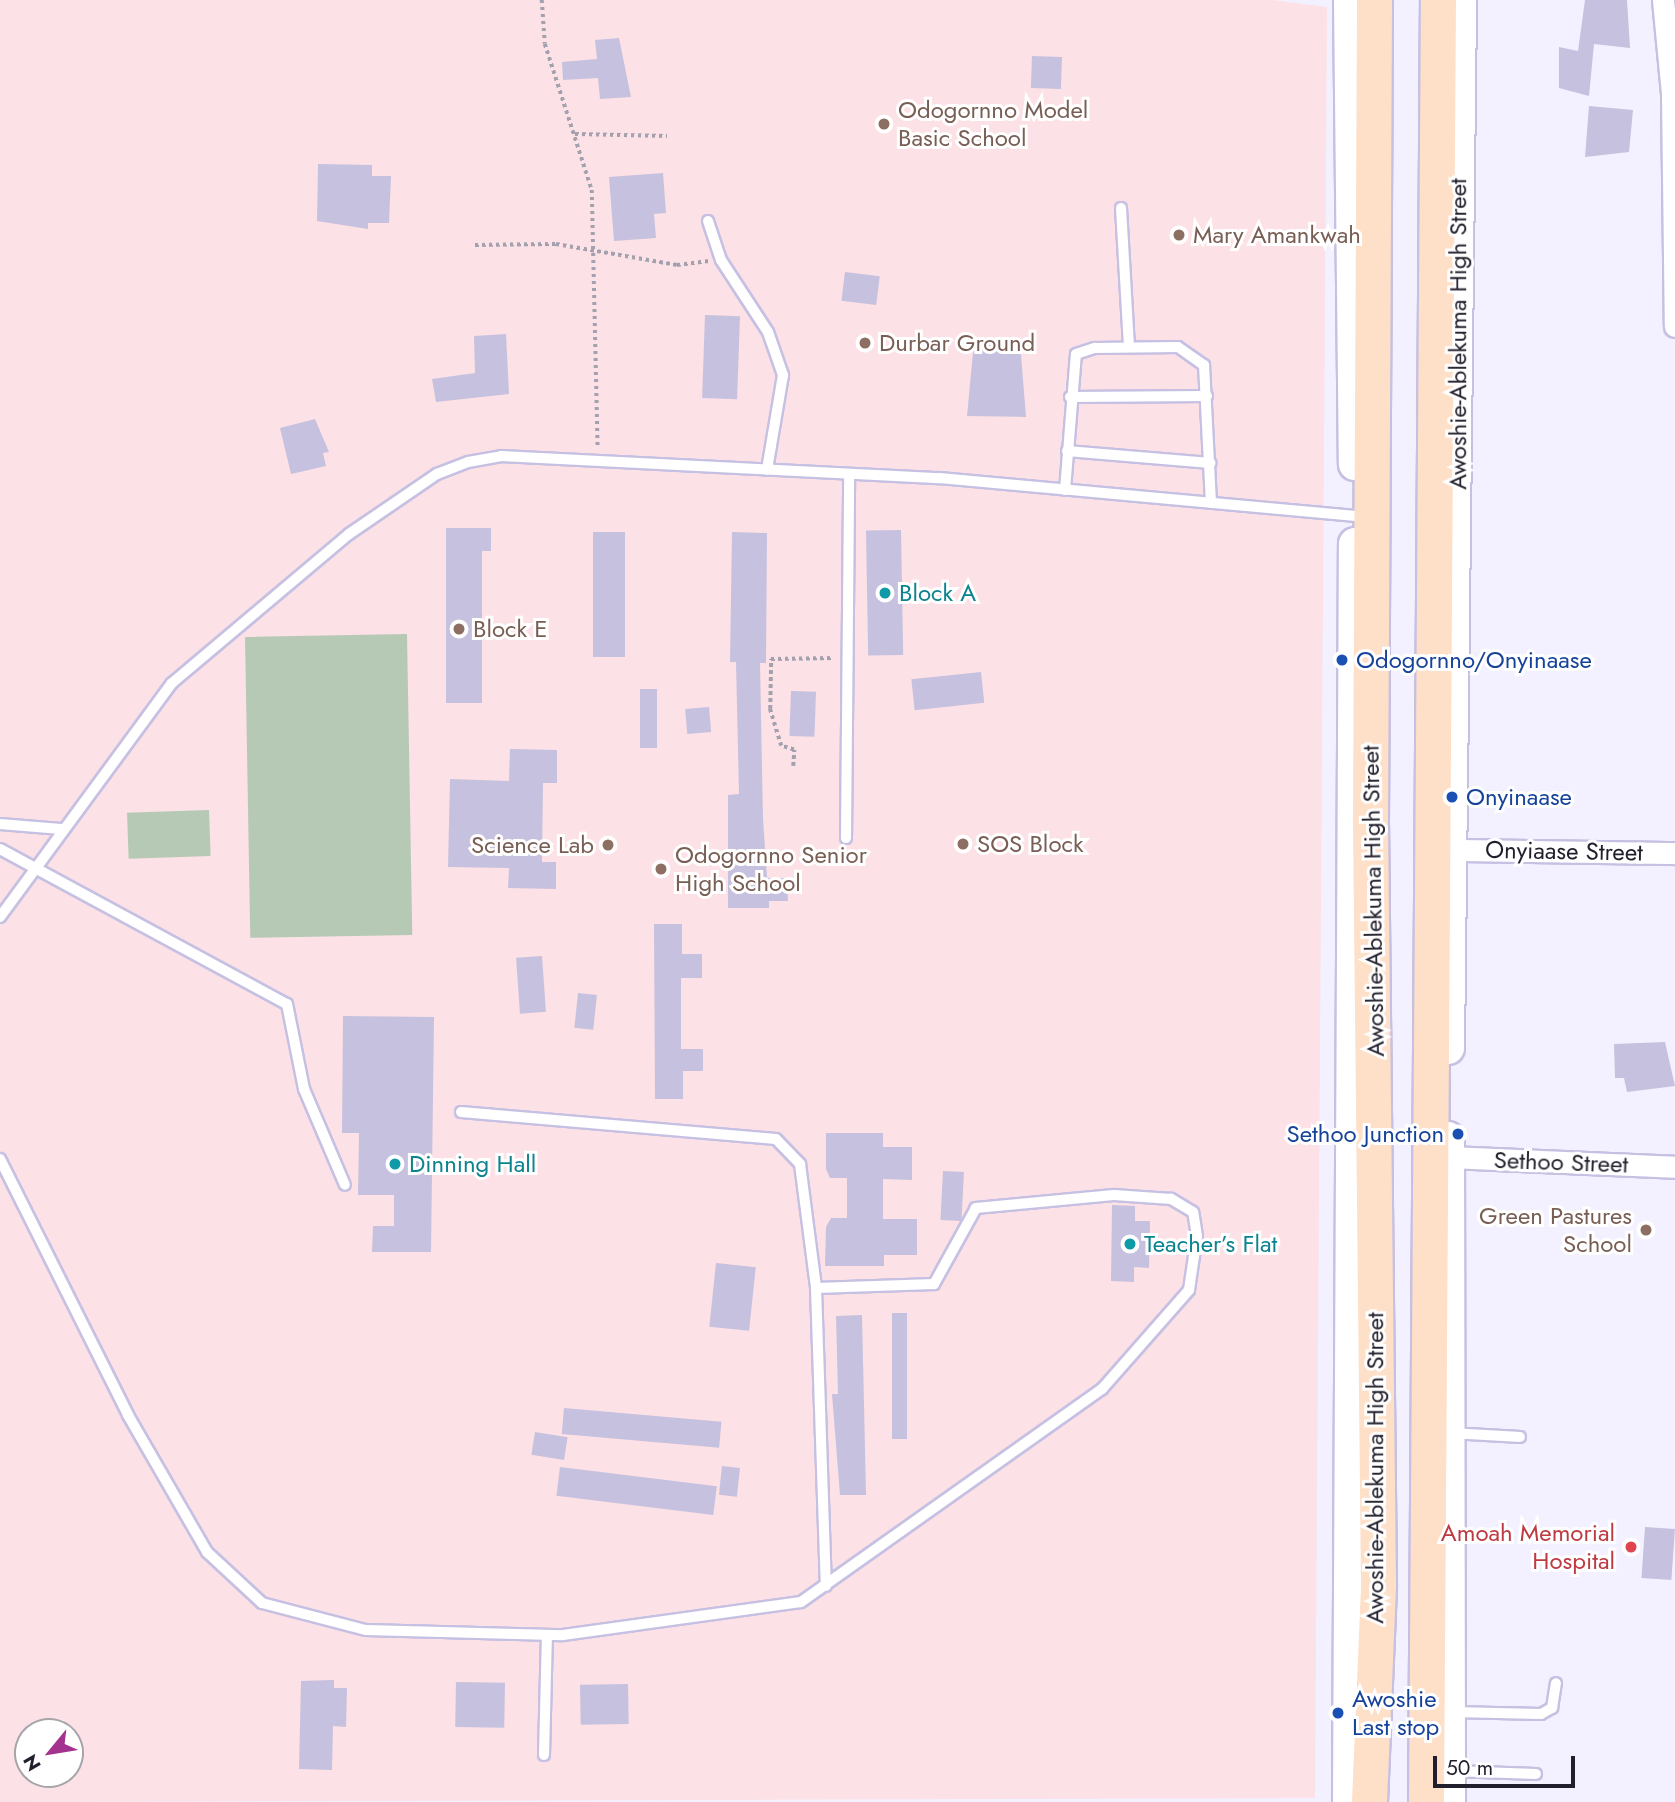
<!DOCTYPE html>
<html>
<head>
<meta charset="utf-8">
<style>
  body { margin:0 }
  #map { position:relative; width:1675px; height:1802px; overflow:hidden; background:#f3f1ff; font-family:Jost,sans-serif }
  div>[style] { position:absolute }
  .education>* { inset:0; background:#fce1e6 }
  .green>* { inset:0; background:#b6c9b5; transform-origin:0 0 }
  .building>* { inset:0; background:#c6c1de; transform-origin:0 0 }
  .path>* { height:3.5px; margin-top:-1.75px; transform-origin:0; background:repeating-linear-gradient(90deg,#a3a1ae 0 3.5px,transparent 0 7px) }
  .roads { filter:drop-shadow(2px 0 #c6c0e2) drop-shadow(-2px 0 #c6c0e2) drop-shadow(0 2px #c6c0e2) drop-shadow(0 -2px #c6c0e2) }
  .lane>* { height:10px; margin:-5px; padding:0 5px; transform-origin:5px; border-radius:5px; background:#fff }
  .street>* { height:21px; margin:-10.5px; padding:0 10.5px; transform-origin:10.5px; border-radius:10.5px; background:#fff }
  .secondary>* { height:32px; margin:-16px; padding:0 16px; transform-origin:16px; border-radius:16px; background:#fff }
  .primary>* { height:35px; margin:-17.5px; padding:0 17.5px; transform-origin:17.5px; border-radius:17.5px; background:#fedfc8 }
  .dots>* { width:19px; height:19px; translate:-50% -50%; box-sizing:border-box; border:4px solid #fff; border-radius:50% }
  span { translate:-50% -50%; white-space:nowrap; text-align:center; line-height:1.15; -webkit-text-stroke:6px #fff; paint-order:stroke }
  .education-label { font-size:24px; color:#785e54 }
  .left { translate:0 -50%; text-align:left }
  .right { translate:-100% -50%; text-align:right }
  .street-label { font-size:24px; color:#221f2c }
  .culture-label { font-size:24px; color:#0d838f }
  .transit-label { font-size:24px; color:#164399 }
  .health-label { font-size:24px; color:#be3a42 }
  .north { position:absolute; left:14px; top:1718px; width:70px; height:70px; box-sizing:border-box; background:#fff; border:2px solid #a7a5ab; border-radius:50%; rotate:240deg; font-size:19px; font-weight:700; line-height:28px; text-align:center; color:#221f2c }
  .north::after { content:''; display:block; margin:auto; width:24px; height:32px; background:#a43390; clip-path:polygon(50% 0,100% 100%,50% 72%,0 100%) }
  .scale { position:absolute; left:1433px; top:1756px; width:142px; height:32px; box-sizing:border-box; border:4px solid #221f2c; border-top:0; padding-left:9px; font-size:21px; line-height:24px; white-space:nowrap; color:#221f2c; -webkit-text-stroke:5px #fff; paint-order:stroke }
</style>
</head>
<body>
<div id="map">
  <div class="education">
    <i style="clip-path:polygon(evenodd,0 0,1272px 0,1327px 7px,1315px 1798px,0 1802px,0 0,28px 1732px,70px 1732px,70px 1774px,28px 1774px,28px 1732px)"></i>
  </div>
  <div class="green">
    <i style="left:407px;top:634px;width:301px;height:162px;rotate:89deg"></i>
    <i style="left:209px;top:810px;width:46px;height:82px;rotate:88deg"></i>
  </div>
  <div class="building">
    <i style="clip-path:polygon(1585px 0,1627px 0,1630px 48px,1594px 44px,1589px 96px,1559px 88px,1559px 47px,1578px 51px)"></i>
    <i style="clip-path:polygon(619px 38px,631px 97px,600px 99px,598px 78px,563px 80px,562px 62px,597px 59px,595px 40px)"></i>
    <i style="left:1032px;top:56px;width:30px;height:32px;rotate:2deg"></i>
    <i style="clip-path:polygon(1589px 106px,1633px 110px,1629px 152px,1585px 157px)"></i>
    <i style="clip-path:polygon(318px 164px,372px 165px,372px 176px,391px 176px,389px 223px,368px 223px,368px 229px,317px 221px)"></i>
    <i style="clip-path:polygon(663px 173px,666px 213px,654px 214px,656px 238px,614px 241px,609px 177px)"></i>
    <i style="left:845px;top:272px;width:35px;height:29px;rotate:7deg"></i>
    <i style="left:705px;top:315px;width:35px;height:83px;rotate:2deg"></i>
    <i style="clip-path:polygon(506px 334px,509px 394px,436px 402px,432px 379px,475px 373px,474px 336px)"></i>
    <i style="clip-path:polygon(974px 342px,1020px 343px,1026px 417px,967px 416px)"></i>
    <i style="clip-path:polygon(315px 419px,329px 452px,323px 453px,326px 466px,291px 474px,280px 428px)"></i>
    <i style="clip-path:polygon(446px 528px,491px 528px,491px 551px,482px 551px,482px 703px,446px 703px)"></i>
    <i style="left:901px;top:530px;width:125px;height:35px;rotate:89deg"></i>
    <i style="left:593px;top:532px;width:32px;height:125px"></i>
    <i style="clip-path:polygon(732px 532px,767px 533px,766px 663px,760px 663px,763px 819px,767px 878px,787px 878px,788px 901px,769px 901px,769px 908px,728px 908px,728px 795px,739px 794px,736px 662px,730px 662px)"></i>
    <i style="left:981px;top:672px;width:31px;height:70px;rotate:84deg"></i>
    <i style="left:640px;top:689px;width:17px;height:59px"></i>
    <i style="left:791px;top:691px;width:25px;height:45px;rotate:2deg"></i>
    <i style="left:709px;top:707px;width:25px;height:24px;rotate:85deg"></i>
    <i style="clip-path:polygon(510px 749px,557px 750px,557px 783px,543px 783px,542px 862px,556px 862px,556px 889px,508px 888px,509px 868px,448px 867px,450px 779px,509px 781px)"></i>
    <i style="clip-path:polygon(654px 924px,682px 924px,682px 954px,702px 954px,702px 978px,681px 978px,681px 1049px,703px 1049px,703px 1071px,683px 1071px,683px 1099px,655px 1099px)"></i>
    <i style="left:542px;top:956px;width:56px;height:26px;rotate:86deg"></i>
    <i style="left:578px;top:993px;width:19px;height:35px;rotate:6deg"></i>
    <i style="clip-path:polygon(343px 1016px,434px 1017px,431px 1252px,372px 1252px,373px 1226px,394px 1226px,394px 1195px,358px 1195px,359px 1133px,342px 1133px)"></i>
    <i style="clip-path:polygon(1665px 1042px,1675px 1086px,1627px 1092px,1624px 1078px,1615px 1078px,1614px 1044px)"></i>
    <i style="clip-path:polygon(826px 1133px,883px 1133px,883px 1147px,912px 1147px,912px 1180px,883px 1179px,883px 1219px,917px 1219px,917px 1255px,884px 1255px,884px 1266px,825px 1266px,826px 1227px,831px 1218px,847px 1218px,847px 1178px,830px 1178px,826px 1169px)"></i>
    <i style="left:943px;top:1171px;width:21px;height:49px;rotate:3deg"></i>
    <i style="clip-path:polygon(1112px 1205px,1135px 1206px,1135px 1221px,1150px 1221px,1149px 1268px,1134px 1267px,1134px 1282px,1111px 1281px)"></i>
    <i style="left:716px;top:1263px;width:40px;height:64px;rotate:6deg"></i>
    <i style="left:892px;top:1313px;width:15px;height:126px"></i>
    <i style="clip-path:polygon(862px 1315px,866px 1495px,840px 1495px,832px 1394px,838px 1394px,836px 1316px)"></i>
    <i style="left:564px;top:1408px;width:158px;height:26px;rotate:5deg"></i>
    <i style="left:535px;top:1432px;width:33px;height:23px;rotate:9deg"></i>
    <i style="left:722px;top:1466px;width:18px;height:29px;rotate:6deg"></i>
    <i style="left:560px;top:1467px;width:158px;height:29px;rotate:7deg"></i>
    <i style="left:1645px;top:1527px;width:30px;height:51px;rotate:4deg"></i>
    <i style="clip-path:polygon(334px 1680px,334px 1688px,347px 1688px,346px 1727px,333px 1726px,332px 1770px,299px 1769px,301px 1681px)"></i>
    <i style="left:456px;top:1682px;width:49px;height:45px;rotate:1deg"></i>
    <i style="left:628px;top:1684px;width:40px;height:48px;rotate:89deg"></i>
  </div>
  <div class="path">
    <i style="left:542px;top:0;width:44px;rotate:86.1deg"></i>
    <i style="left:545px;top:44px;width:153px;rotate:72.2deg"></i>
    <i style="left:592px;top:190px;width:258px;rotate:88.7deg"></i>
    <i style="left:575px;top:134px;width:92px;rotate:1.2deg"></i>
    <i style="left:475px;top:245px;width:81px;rotate:-0.7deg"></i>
    <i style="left:556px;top:244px;width:123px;rotate:9.8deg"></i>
    <i style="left:677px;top:265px;width:32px;rotate:-7deg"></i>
    <i style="left:793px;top:766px;width:16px;rotate:-86deg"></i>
    <i style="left:794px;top:750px;width:14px;rotate:-163deg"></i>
    <i style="left:781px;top:746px;width:39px;rotate:-107deg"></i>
    <i style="left:770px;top:709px;width:50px;rotate:-88.9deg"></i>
    <i style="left:771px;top:659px;width:63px;rotate:-0.9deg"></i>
  </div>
  <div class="roads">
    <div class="lane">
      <i style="left:1121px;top:208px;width:139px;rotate:86.7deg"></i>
      <i style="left:708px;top:221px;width:41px;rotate:71.6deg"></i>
      <i style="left:721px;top:260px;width:86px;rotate:56.9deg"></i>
      <i style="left:768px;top:332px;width:46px;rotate:70.8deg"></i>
      <i style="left:783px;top:375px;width:96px;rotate:99.6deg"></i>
      <i style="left:1070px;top:397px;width:137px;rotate:-0.4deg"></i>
      <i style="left:1067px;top:451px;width:144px;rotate:4.8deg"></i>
      <i style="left:1065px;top:490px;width:136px;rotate:-85.4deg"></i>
      <i style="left:1076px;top:354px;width:20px;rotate:-18deg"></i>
      <i style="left:1095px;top:348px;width:83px;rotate:-0.7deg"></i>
      <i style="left:1178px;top:347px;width:32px;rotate:35deg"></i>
      <i style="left:1204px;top:365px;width:138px;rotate:87.1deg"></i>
      <i style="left:0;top:824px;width:61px;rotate:4.7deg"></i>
      <i style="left:846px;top:838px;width:364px;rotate:-89.5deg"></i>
      <i style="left:0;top:849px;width:326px;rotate:28.4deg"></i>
      <i style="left:287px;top:1004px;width:87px;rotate:78.7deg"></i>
      <i style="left:304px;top:1089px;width:104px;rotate:66.9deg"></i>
      <i style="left:0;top:917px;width:290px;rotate:-53.7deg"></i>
      <i style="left:172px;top:683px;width:231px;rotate:-40.1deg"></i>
      <i style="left:349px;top:534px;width:107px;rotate:-34.3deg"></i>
      <i style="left:437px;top:474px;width:33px;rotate:-21deg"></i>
      <i style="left:468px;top:462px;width:34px;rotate:-10deg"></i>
      <i style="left:501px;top:456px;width:439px;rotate:2.9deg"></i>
      <i style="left:939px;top:478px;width:419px;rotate:5.2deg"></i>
      <i style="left:461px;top:1112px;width:316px;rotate:4.9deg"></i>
      <i style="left:776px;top:1139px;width:35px;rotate:46deg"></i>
      <i style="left:800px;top:1164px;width:125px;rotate:82.6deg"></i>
      <i style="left:816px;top:1288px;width:298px;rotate:88.1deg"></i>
      <i style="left:0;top:1159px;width:286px;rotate:63.4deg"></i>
      <i style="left:128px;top:1415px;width:158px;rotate:60deg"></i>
      <i style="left:207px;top:1552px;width:75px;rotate:42.8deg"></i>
      <i style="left:262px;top:1603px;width:107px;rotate:14.6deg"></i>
      <i style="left:366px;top:1630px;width:197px;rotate:1.5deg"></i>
      <i style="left:563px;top:1635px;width:240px;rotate:-7.9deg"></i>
      <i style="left:801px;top:1602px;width:369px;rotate:-35.3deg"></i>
      <i style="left:1102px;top:1389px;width:132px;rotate:-48.7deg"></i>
      <i style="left:1189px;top:1290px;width:55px;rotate:-81.6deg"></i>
      <i style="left:1197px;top:1236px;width:24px;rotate:-99deg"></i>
      <i style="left:1193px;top:1212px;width:26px;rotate:-149deg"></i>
      <i style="left:1171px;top:1199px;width:57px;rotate:-176deg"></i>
      <i style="left:1114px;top:1195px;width:139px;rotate:174.6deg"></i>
      <i style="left:976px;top:1208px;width:87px;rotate:118.9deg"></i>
      <i style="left:934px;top:1284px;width:118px;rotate:178.1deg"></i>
      <i style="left:1451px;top:1433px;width:69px;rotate:3.3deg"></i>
      <i style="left:1452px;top:1712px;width:89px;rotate:1.3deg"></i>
      <i style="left:1541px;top:1714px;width:13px;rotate:-29deg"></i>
      <i style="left:1552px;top:1708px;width:25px;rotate:-81deg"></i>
      <i style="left:544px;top:1755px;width:120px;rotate:-88.6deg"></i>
      <i style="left:1452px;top:1771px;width:84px;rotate:2deg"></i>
    </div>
    <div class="street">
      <i style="left:1663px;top:0;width:94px;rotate:84.5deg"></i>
      <i style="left:1672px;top:94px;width:232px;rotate:89.3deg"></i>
      <i style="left:1453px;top:850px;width:222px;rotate:0.8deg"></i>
      <i style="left:1448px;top:1157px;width:227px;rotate:2.5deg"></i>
    </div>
    <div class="secondary">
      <i style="left:1350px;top:0;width:464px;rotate:89.4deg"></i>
      <i style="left:1448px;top:1048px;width:1048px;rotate:-89.34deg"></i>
      <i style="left:1448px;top:1138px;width:664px;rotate:89.91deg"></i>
      <i style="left:1349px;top:1802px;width:1258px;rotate:-89.73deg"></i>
    </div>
    <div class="primary">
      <i style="left:1369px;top:1802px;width:218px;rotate:-87.6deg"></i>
      <i style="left:1378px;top:1584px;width:760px;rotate:-90.6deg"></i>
      <i style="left:1370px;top:824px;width:824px;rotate:-89.72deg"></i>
      <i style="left:1426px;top:1802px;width:1802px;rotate:-89.62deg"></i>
    </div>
  </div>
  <div class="dots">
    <i style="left:884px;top:124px;background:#8d6e63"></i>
    <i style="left:1179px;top:235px;background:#8d6e63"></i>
    <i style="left:865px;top:343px;background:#8d6e63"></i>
    <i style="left:885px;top:593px;background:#0f9aa8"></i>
    <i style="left:459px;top:629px;background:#8d6e63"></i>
    <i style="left:1342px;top:660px;background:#1a4fb4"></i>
    <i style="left:1452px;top:797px;background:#1a4fb4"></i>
    <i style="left:963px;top:844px;background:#8d6e63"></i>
    <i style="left:608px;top:845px;background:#8d6e63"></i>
    <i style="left:661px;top:869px;background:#8d6e63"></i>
    <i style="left:1458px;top:1134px;background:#1a4fb4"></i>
    <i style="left:395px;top:1164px;background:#0f9aa8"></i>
    <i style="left:1646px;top:1230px;background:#8d6e63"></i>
    <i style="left:1130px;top:1244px;background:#0f9aa8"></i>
    <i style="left:1631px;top:1547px;background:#e0444e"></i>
    <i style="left:1338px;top:1713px;background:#1a4fb4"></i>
  </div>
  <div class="education-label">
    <span class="left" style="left:898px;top:124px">Odogornno Model<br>Basic School</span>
    <span class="left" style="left:1193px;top:235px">Mary Amankwah</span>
    <span class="left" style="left:879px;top:343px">Durbar Ground</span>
    <span class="left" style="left:473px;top:629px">Block E</span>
    <span class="left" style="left:977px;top:844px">SOS Block</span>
    <span class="right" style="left:594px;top:845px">Science Lab</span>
    <span class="left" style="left:675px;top:869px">Odogornno Senior<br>High School</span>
    <span class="right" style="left:1632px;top:1230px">Green Pastures<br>School</span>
  </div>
  <div class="street-label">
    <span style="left:1458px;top:334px;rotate:-90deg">Awoshie-Ablekuma High Street</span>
    <span style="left:1564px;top:851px;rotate:1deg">Onyiaase Street</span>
    <span style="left:1373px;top:901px;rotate:-91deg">Awoshie-Ablekuma High Street</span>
    <span style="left:1561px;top:1162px;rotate:2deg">Sethoo Street</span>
    <span style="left:1375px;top:1468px;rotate:-90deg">Awoshie-Ablekuma High Street</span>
  </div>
  <div class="culture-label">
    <span class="left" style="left:899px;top:593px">Block A</span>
    <span class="left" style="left:409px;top:1164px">Dinning Hall</span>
    <span class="left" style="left:1144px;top:1244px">Teacher’s Flat</span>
  </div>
  <div class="transit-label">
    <span class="left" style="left:1356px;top:660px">Odogornno/Onyinaase</span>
    <span class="left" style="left:1466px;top:797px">Onyinaase</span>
    <span class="right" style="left:1444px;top:1134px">Sethoo Junction</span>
    <span class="left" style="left:1352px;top:1713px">Awoshie<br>Last stop</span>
  </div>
  <div class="health-label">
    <span class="right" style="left:1615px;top:1547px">Amoah Memorial<br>Hospital</span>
  </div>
  <div class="north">N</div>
  <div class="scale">50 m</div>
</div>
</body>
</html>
